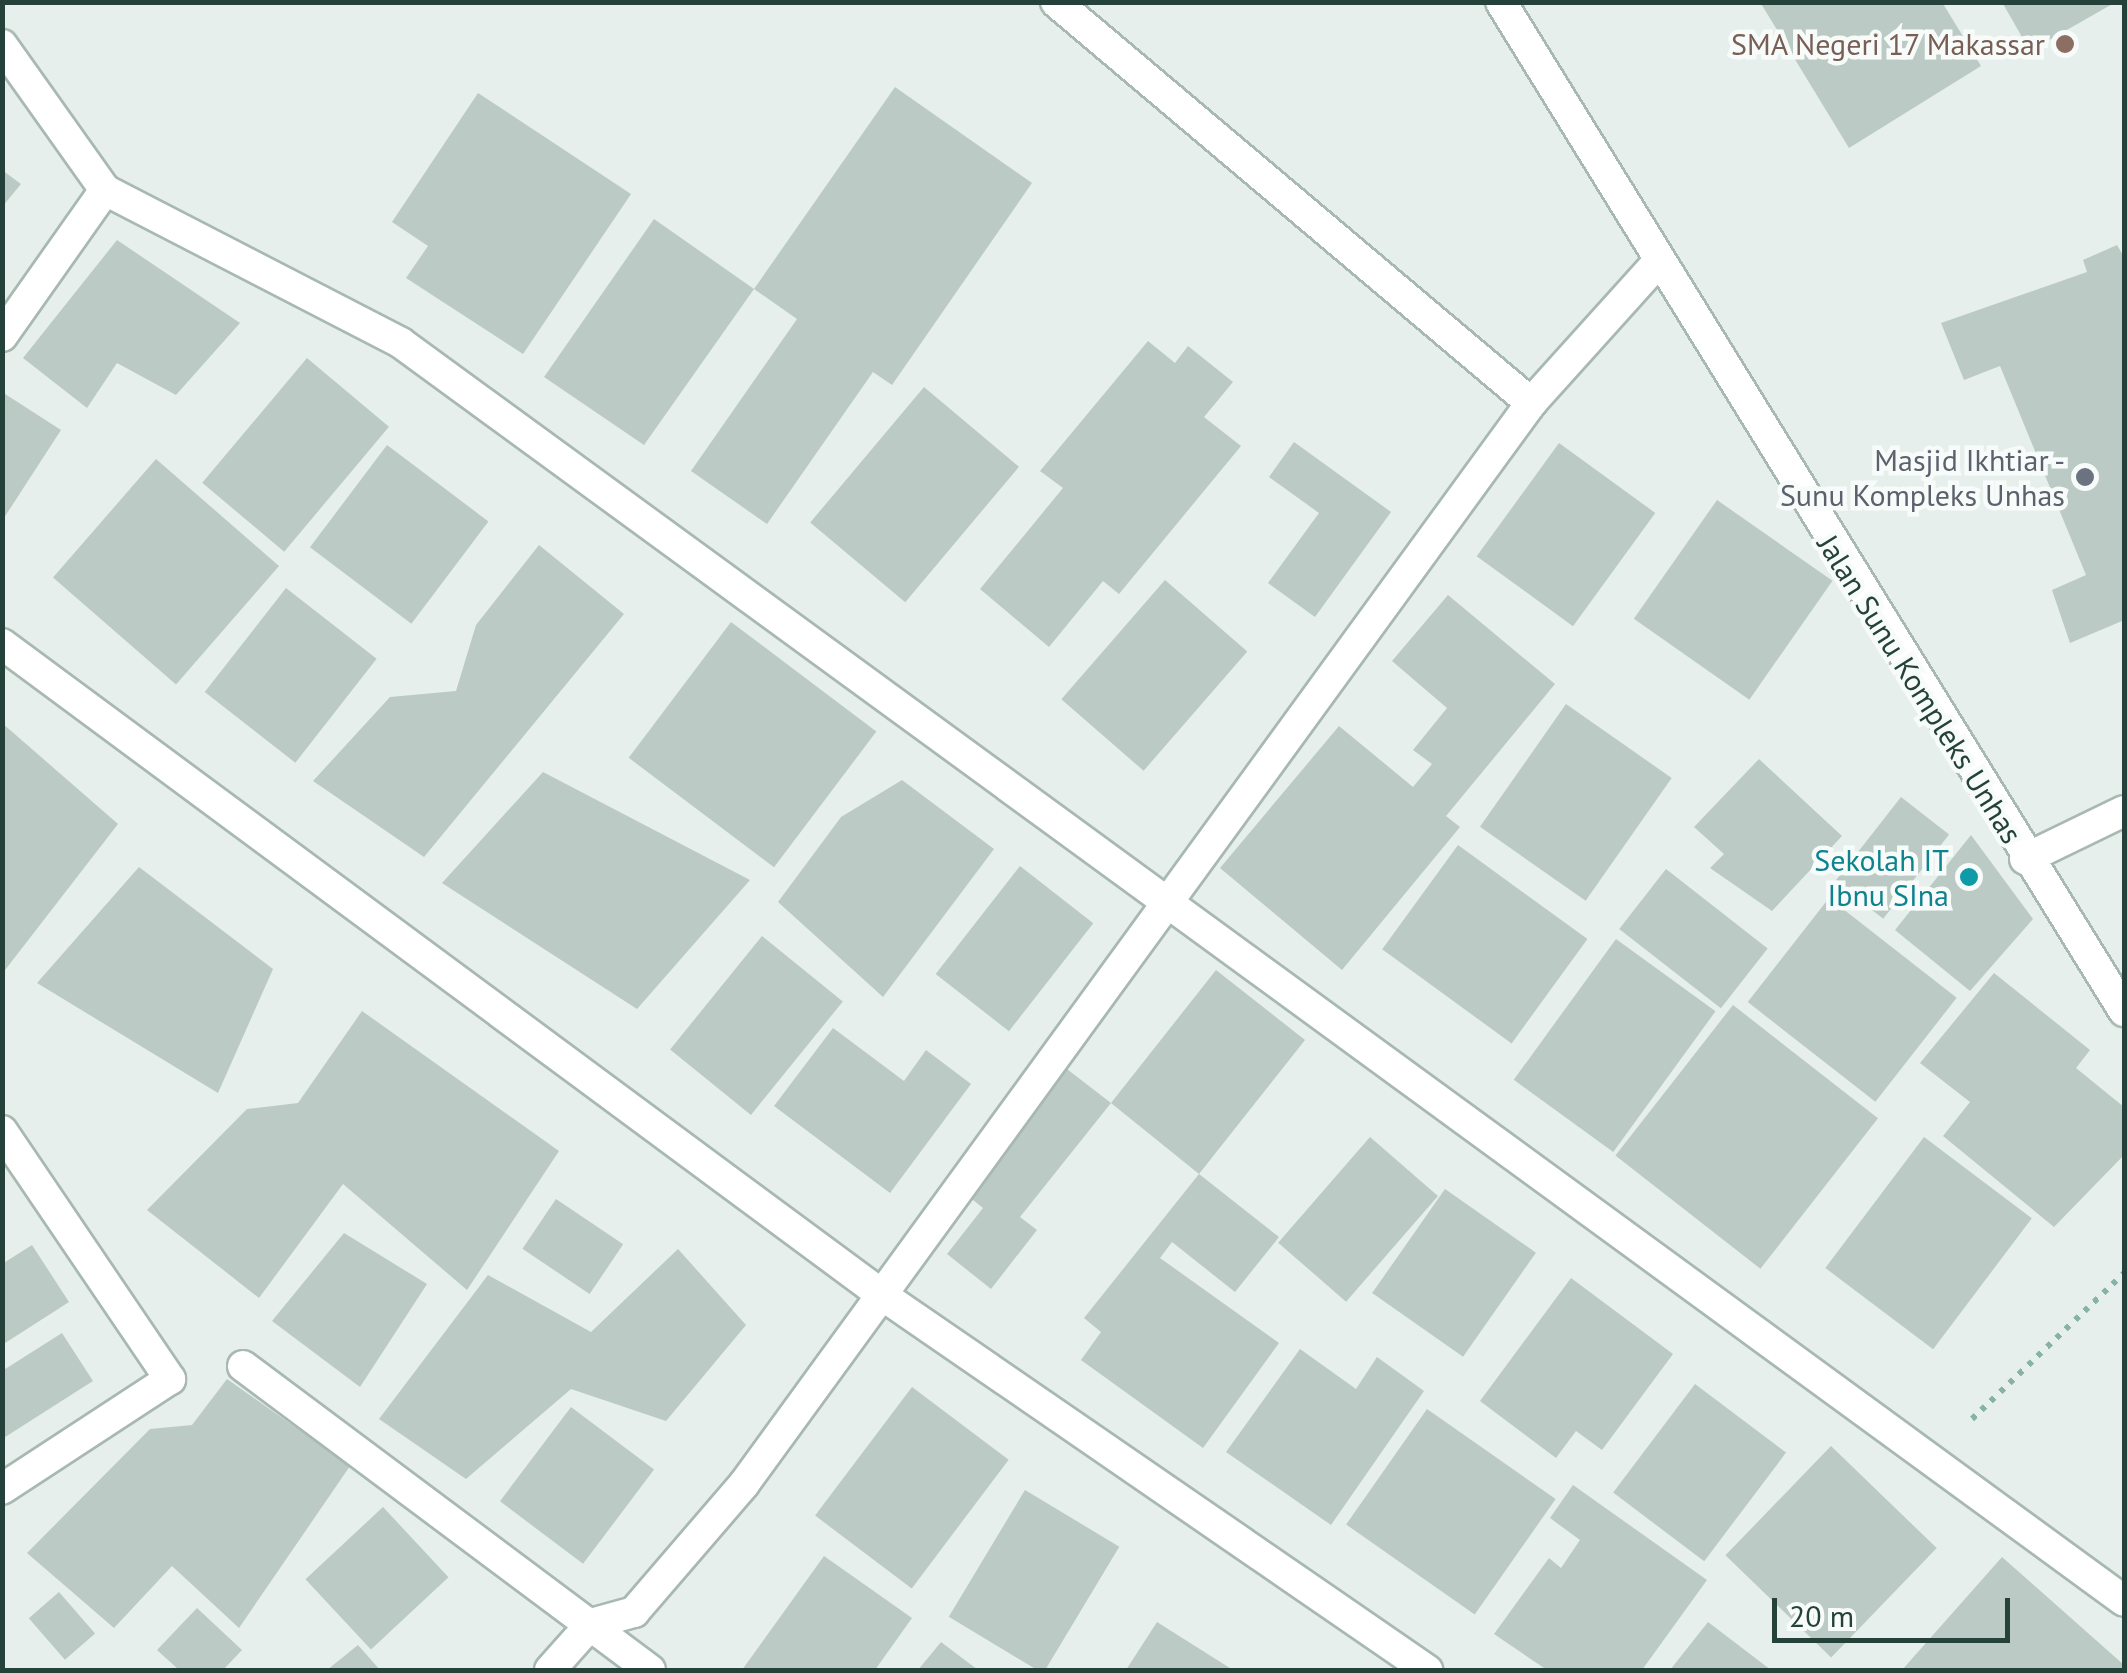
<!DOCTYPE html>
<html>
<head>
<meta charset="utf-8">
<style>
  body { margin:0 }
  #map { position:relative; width:2127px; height:1673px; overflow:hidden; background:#e6efeb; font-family:"PT Sans",sans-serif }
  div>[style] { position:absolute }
  .building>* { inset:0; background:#bbcac4; transform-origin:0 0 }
  .path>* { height:6px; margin-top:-3px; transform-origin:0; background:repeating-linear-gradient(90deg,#86b3a5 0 5px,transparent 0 13px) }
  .roads { filter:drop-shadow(2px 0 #a8b8b2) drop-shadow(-2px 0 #a8b8b2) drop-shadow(0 2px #a8b8b2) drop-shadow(0 -2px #a8b8b2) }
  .minor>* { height:30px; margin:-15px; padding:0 15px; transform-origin:15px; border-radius:15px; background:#fff }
  .dots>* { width:28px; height:28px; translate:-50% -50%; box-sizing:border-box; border:5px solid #f7fbf9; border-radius:50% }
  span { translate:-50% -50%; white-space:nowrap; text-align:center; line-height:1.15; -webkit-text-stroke:9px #f7fbf9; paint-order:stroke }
  .education-label { font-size:30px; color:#785e54 }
  .right { translate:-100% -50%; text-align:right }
  .worship-label { font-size:30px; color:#5b616d }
  .street-label { font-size:30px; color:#24423a }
  .culture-label { font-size:30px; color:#0d838f }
  .frame { position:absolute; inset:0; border:5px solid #24423a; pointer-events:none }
  .scale { position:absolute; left:1772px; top:1598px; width:238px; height:45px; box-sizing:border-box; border:5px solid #24423a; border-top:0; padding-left:12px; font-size:30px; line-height:35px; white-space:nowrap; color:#24423a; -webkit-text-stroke:8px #f7fbf9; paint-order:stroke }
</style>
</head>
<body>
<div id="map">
  <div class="building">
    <i style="clip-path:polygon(1760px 2px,1942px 2px,1981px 66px,1849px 148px)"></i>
    <i style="clip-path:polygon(2002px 2px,2116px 2px,2030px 51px)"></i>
    <i style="clip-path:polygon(895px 87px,1032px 183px,892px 385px,873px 372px,767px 524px,691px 471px,797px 319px,754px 289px,644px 445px,544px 377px,654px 219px,754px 289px)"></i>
    <i style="clip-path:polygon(478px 93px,631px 194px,523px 354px,406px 278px,428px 246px,392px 222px)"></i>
    <i style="clip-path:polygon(2px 170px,21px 184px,2px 207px)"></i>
    <i style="clip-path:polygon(117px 240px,240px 323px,176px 395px,117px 363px,87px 408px,23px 358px)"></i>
    <i style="clip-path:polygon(2117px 245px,2124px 257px,2124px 606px,2122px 621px,2070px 643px,2052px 590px,2086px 575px,2000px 366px,1964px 380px,1941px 323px,2087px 272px,2083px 260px)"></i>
    <i style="clip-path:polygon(1148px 341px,1175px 363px,1188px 346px,1233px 382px,1204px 417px,1241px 446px,1119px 594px,1103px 581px,1049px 647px,980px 589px,1063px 488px,1040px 471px)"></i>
    <i style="left:307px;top:358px;width:107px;height:163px;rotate:40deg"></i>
    <i style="left:924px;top:387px;width:124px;height:177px;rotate:40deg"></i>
    <i style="clip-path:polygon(2px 392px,61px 430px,2px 521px)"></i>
    <i style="clip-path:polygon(1294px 442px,1391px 512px,1315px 617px,1268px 583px,1319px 513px,1269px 477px)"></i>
    <i style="left:1559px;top:443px;width:119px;height:140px;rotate:36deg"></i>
    <i style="left:387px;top:445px;width:127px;height:128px;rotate:37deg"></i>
    <i style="left:156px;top:459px;width:163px;height:157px;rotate:41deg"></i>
    <i style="left:1717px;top:500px;width:141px;height:145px;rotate:35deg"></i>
    <i style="clip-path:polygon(539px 545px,624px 614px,424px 857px,313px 781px,390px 697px,456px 691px,476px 625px)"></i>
    <i style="left:1165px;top:580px;width:109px;height:158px;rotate:41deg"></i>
    <i style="left:286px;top:588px;width:115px;height:132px;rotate:38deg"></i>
    <i style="clip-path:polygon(1448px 595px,1555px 684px,1446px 816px,1460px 827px,1342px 970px,1220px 868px,1339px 726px,1413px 787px,1432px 764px,1413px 750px,1447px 708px,1392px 661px)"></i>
    <i style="left:731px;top:622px;width:182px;height:170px;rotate:37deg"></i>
    <i style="left:1566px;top:704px;width:129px;height:150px;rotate:35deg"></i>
    <i style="clip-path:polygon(2px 723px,118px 824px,2px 974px)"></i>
    <i style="clip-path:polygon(1759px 759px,1842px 836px,1772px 911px,1710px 868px,1724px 854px,1694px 827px)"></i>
    <i style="clip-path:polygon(543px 772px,750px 880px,637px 1009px,442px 883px)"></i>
    <i style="clip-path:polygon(902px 780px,994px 849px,883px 997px,778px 902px,841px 817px)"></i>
    <i style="left:1901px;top:797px;width:61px;height:107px;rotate:38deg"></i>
    <i style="clip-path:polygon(1971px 835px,2033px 919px,1970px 991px,1895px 930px)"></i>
    <i style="left:1458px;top:845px;width:160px;height:129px;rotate:36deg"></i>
    <i style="left:1020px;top:866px;width:93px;height:137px;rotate:38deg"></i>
    <i style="clip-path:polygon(139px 867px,273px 969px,218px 1093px,37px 983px)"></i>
    <i style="left:1666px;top:869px;width:129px;height:76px;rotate:38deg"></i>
    <i style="left:1829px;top:898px;width:162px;height:132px;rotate:38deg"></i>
    <i style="left:762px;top:936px;width:104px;height:146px;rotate:39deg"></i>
    <i style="left:1616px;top:939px;width:123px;height:174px;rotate:36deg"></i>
    <i style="clip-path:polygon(1216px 970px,1305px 1040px,1199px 1174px,1279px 1237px,1235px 1292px,1172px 1242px,1160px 1258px,1279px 1343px,1203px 1448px,1081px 1360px,1101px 1332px,1084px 1318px,1199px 1174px,1111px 1103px,1020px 1217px,1037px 1230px,991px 1289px,947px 1254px,983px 1208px,963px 1192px,1063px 1066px,1111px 1103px)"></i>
    <i style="clip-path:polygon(1994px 973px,2090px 1050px,2076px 1068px,2124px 1107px,2124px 1155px,2054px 1227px,1943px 1136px,1970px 1102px,1920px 1063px)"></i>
    <i style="left:1733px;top:1005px;width:184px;height:191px;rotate:38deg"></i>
    <i style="clip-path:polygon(362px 1011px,559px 1151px,467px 1290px,343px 1184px,259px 1298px,147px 1210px,247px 1109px,298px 1103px)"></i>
    <i style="clip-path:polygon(833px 1028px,904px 1081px,926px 1050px,971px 1084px,890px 1193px,774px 1106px)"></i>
    <i style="left:1370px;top:1137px;width:90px;height:140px;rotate:41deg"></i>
    <i style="left:1924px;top:1137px;width:135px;height:164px;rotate:37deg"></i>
    <i style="left:1445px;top:1189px;width:111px;height:127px;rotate:35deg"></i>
    <i style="left:556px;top:1199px;width:81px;height:60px;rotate:34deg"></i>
    <i style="clip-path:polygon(344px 1233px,427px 1284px,360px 1387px,272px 1321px)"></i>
    <i style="clip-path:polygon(32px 1245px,69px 1302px,2px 1345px,2px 1264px)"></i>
    <i style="clip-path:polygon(678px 1249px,746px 1325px,666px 1421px,571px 1389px,466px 1479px,379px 1419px,488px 1275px,591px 1332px)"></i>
    <i style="clip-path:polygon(1571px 1278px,1673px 1354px,1602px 1450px,1576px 1431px,1556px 1458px,1480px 1401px)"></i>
    <i style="clip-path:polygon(62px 1333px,93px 1381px,2px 1439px,2px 1371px)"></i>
    <i style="clip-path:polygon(1300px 1349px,1356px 1389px,1377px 1357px,1424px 1391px,1331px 1525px,1226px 1452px)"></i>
    <i style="clip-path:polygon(227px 1379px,350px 1466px,239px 1628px,172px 1566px,114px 1628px,27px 1553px,150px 1429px,192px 1425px)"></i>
    <i style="left:1695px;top:1384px;width:114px;height:136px;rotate:37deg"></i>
    <i style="left:912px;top:1387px;width:121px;height:161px;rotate:37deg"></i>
    <i style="left:571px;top:1407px;width:104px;height:118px;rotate:37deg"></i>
    <i style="left:1427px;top:1409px;width:157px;height:141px;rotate:35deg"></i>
    <i style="left:1831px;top:1446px;width:147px;height:152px;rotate:44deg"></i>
    <i style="clip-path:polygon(1573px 1485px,1707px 1580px,1642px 1670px,1547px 1670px,1494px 1634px,1549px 1558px,1561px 1568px,1580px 1540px,1550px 1518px)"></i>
    <i style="left:1025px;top:1490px;width:110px;height:148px;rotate:31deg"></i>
    <i style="left:383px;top:1507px;width:96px;height:106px;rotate:47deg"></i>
    <i style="clip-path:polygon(824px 1556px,912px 1618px,875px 1670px,742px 1670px)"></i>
    <i style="clip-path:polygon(2002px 1557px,2124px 1665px,2124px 1670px,1902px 1670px)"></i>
    <i style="left:59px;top:1592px;width:55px;height:40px;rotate:49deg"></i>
    <i style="clip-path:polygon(197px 1608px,242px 1650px,223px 1670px,179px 1670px,157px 1650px)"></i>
    <i style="clip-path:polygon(1157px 1622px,1233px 1670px,1126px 1670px)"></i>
    <i style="clip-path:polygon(1708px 1622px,1771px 1670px,1670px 1670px)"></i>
    <i style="clip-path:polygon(941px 1642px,978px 1670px,918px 1670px)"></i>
    <i style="clip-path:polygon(358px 1645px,380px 1670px,327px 1670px)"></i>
  </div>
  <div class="path">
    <i style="left:1972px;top:1419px;width:211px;rotate:-43.8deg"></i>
  </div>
  <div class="roads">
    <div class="minor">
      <i style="left:1056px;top:2px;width:622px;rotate:40.17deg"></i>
      <i style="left:1501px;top:2px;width:1186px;rotate:58.31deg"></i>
      <i style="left:2px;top:45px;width:178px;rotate:54.6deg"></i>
      <i style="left:105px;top:190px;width:333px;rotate:27.3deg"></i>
      <i style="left:401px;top:343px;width:2133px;rotate:36.13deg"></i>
      <i style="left:2px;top:336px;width:179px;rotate:-54.8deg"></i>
      <i style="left:2px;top:644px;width:1095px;rotate:36.49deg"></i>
      <i style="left:882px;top:1295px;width:662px;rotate:34.53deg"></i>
      <i style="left:2025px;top:859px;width:110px;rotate:-25.9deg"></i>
      <i style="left:2px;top:1131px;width:300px;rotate:55.9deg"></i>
      <i style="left:170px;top:1379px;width:201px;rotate:146.8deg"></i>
      <i style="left:243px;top:1366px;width:508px;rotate:36.76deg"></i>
      <i style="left:550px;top:1670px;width:62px;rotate:-48.3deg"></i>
      <i style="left:591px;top:1624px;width:45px;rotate:-15.6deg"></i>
      <i style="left:634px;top:1612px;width:169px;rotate:-49.3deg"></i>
      <i style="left:744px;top:1484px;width:1337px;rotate:-53.94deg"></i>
      <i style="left:1531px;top:403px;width:191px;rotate:-48deg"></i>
    </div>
  </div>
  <div class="dots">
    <i style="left:2065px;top:44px;background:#8d6e63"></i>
    <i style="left:2085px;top:477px;background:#6b7280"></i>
    <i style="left:1969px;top:877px;background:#0f9aa8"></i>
  </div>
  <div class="education-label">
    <span class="right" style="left:2045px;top:44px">SMA Negeri 17 Makassar</span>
  </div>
  <div class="worship-label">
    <span class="right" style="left:2065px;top:477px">Masjid Ikhtiar -<br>Sunu Kompleks Unhas</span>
  </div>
  <div class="street-label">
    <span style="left:1920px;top:689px;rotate:58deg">Jalan Sunu Kompleks Unhas</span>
  </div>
  <div class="culture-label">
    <span class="right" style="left:1949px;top:877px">Sekolah IT<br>Ibnu SIna</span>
  </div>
  <div class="frame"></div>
  <div class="scale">20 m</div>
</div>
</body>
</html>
